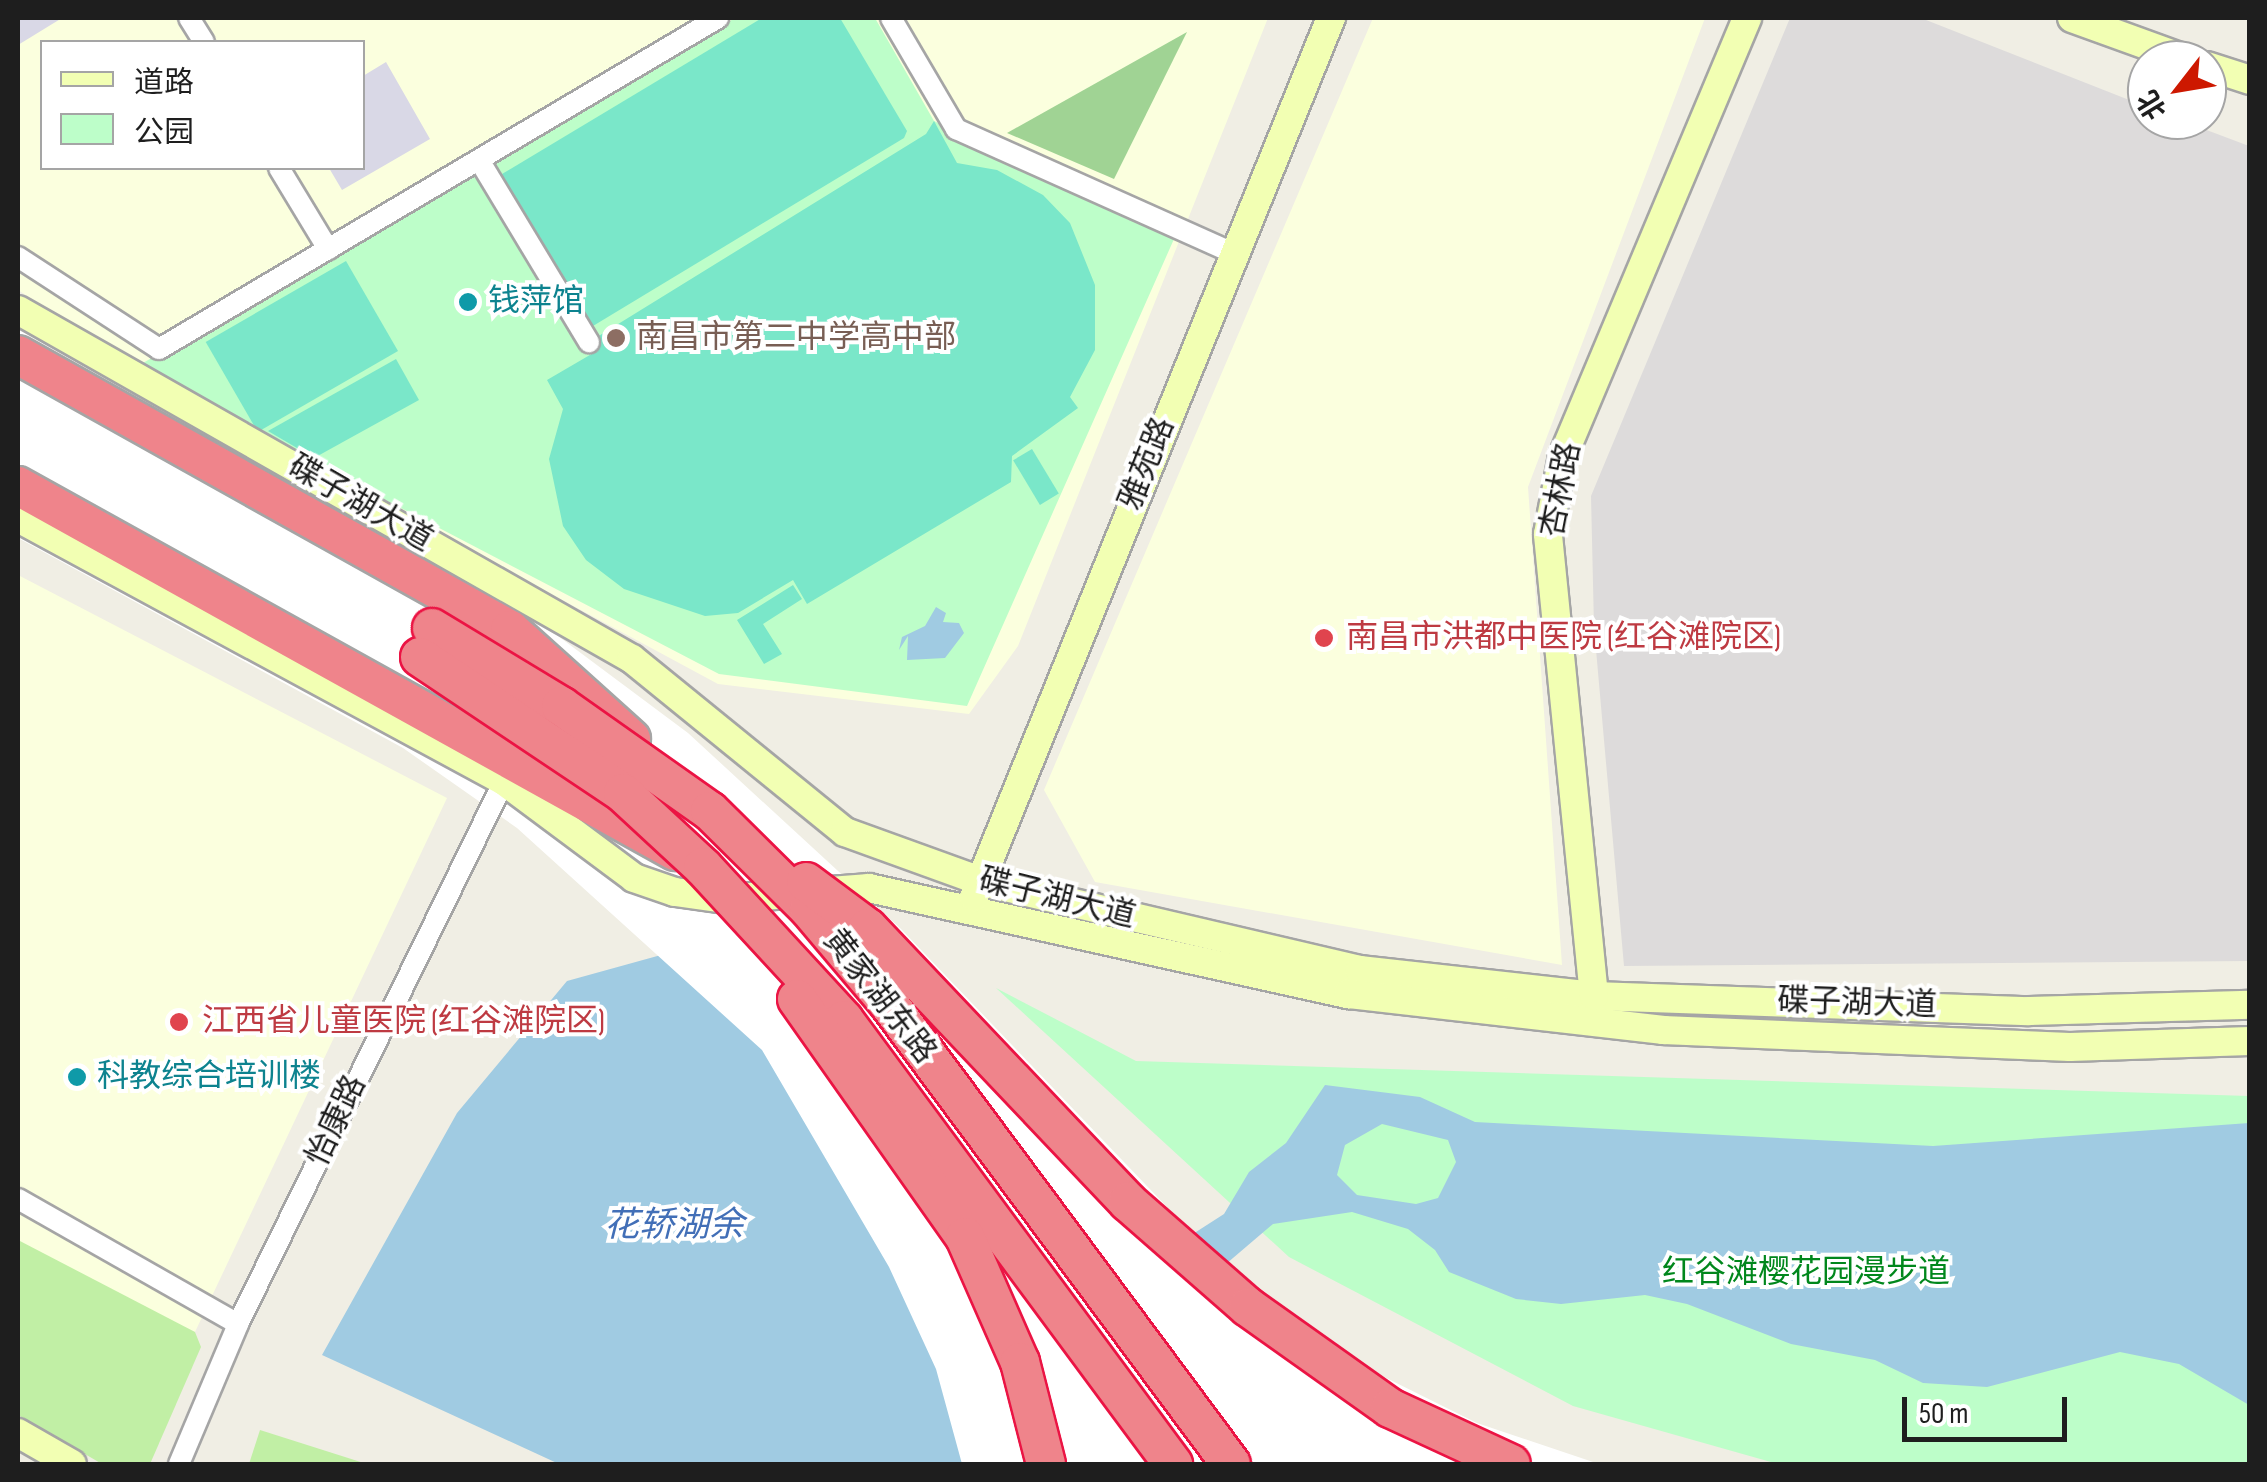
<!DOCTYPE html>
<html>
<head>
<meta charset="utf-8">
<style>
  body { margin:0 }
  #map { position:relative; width:2267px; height:1482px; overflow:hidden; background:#f0eee4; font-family:"Sofia Sans Condensed","Noto Sans SC",sans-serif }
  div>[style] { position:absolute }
  .residential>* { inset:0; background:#dddbdb }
  .education>* { inset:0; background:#fbffde }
  .grass>* { inset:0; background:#c1efa5 }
  .forest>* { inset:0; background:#a0d394 }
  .park>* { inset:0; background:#bdfec9 }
  .pitch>* { inset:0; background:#7ae7c9; transform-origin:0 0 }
  .plaza>* { inset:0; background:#d9d8e6 }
  .water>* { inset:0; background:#a0cbe2 }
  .pier>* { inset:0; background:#fff }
  .roads { filter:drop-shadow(2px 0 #a5a5a5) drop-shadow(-2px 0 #a5a5a5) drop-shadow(0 2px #a5a5a5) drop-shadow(0 -2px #a5a5a5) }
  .street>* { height:20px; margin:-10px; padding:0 10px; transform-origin:10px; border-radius:10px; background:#fff }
  .secondary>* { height:28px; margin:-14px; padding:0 14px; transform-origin:14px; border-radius:14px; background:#f2ffb3 }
  .highway>* { height:38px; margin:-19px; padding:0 19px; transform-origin:19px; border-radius:19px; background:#ef848b }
  .bridges { filter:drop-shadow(2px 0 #eb1444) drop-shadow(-2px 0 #eb1444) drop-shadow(0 2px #eb1444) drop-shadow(0 -2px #eb1444) }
  .highway-bridge>* { height:38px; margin:-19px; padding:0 19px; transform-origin:19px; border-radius:19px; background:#ef848b }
  .dots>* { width:28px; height:28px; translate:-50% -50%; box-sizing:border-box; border:5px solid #fff; border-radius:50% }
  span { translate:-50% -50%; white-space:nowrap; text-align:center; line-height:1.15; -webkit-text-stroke:8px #fff; paint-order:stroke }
  .culture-label { font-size:32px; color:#0d838f }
  .left { translate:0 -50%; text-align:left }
  .education-label { font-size:32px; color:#785e54 }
  .street-label { font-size:32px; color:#1e1e1e }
  .health-label { font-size:32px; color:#be3a42 }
  .park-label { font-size:32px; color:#01871c }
  .water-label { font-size:35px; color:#426fb7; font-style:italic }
  .frame { position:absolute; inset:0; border:20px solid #1e1e1e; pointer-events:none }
  .legend { position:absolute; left:40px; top:40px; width:325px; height:130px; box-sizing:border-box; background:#fff; border:2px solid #a5a5a5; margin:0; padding:12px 18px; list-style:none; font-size:30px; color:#1e1e1e }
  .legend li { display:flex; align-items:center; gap:20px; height:50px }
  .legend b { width:50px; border:2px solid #a5a5a5 }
  .north { position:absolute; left:2127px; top:40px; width:100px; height:100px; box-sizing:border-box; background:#fff; border:2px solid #a5a5a5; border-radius:50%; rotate:239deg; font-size:28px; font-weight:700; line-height:40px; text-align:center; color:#1e1e1e }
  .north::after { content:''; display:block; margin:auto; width:35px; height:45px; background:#cd1800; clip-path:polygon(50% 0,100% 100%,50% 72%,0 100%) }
  .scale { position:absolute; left:1902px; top:1397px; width:165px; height:45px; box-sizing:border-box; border:5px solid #1e1e1e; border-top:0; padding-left:12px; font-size:30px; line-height:35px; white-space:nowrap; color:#1e1e1e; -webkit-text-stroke:8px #fff; paint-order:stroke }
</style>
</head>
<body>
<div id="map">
  <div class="residential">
    <i style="clip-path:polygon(1790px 18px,1921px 18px,2147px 107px,2147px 120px,2180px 120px,2249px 146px,2249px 961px,1624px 966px,1594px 627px,1591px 496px)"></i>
  </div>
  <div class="education">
    <i style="clip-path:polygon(evenodd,18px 18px,1268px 18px,1018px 646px,969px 714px,718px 684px,165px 386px,18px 290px,18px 18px,42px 42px,362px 42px,362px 168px,42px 168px,42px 42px)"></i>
    <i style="clip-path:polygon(1373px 18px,1705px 18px,1528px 487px,1562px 965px,1095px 882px,1044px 790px)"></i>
    <i style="clip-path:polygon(18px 575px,447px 798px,195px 1332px,18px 1247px)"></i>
  </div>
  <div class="grass">
    <i style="clip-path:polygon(18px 1240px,195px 1332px,201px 1347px,150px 1464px,102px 1464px,18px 1415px)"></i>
    <i style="clip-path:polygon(260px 1430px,367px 1464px,249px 1464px)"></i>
  </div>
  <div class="forest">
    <i style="clip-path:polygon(1187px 32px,1114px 179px,1007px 133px)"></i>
  </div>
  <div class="park">
    <i style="clip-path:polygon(735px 18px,875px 18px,934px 121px,1174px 239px,967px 706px,719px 674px,284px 447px,143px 363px)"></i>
    <i style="clip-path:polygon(996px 988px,1136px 1061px,2249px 1096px,2249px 1464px,1778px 1464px,1573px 1406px,1289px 1257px)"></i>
  </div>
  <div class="pitch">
    <i style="clip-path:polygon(762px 18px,840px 18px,907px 131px,904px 138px,588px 329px,497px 177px)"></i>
    <i style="clip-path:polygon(934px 121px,957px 163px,997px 170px,1043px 195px,1070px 223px,1095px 285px,1095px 350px,1070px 397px,1078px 408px,1012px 456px,1011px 482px,807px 604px,793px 580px,738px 613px,705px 616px,624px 589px,586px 560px,563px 526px,549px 459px,563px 409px,547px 380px,595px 352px,589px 342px,926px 134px)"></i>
    <i style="left:346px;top:261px;width:104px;height:162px;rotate:60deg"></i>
    <i style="clip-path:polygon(396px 359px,419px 400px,314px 458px,268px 431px)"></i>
    <i style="left:1032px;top:449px;width:52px;height:22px;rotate:59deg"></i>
    <i style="clip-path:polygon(793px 585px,802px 599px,763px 624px,782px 654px,764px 664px,737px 620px)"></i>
  </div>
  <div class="plaza">
    <i style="clip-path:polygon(18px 18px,62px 18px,18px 45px)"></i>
    <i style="clip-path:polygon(386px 62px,430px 139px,342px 190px,329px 168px,362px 168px,363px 76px)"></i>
  </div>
  <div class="water">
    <i style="clip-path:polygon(936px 607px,946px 613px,943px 622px,959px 623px,964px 633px,945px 658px,907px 660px,908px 636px,899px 650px,902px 637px,925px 626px)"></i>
    <i style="clip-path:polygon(evenodd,708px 942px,1115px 1284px,1224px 1214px,1249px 1172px,1286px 1143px,1325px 1085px,1420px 1097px,1475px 1122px,1933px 1146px,2249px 1123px,2249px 1405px,2179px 1364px,2120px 1352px,1987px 1387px,1923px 1383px,1875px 1360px,1791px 1344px,1687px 1304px,1645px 1295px,1561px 1304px,1516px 1299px,1449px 1272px,1435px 1250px,1408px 1229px,1352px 1212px,1273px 1224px,1159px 1321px,1337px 1464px,559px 1464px,322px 1355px,457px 1113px,567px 981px,708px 942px,1382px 1124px,1448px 1140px,1456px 1162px,1438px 1198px,1416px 1204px,1357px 1195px,1337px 1175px,1345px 1145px,1382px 1124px)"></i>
  </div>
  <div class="pier">
    <i style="clip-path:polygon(18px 327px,558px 636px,688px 733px,901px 929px,1213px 1255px,1340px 1355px,1477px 1423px,1599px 1464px,962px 1464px,936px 1369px,889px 1267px,762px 1050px,517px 828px,403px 748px,18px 538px)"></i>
  </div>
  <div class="roads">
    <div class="street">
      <i style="left:189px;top:18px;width:28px;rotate:58deg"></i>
      <i style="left:891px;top:18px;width:129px;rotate:59.6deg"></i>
      <i style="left:956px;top:129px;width:303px;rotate:24.1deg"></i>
      <i style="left:479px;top:160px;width:213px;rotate:58.9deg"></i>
      <i style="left:279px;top:168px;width:95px;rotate:58.8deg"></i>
      <i style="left:18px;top:257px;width:168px;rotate:33.1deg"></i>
      <i style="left:159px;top:349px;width:650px;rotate:-30.63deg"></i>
      <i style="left:18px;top:1199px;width:253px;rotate:29.6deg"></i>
      <i style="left:179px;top:1464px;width:152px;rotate:-67.1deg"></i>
      <i style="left:238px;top:1324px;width:605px;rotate:-63.9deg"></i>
    </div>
    <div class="secondary">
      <i style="left:2072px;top:18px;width:123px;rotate:19.9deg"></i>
      <i style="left:2207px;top:66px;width:45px;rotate:18deg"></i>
      <i style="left:18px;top:310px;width:706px;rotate:29.61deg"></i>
      <i style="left:632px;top:659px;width:274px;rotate:39.1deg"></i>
      <i style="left:845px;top:832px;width:144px;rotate:19.9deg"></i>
      <i style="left:980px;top:881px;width:390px;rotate:13.2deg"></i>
      <i style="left:1360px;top:970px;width:235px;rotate:6.3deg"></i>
      <i style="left:1594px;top:996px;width:435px;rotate:2deg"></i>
      <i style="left:2029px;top:1011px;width:221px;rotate:-1.6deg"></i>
      <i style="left:18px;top:518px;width:553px;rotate:28.42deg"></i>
      <i style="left:504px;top:781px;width:162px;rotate:36.7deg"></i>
      <i style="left:634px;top:878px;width:43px;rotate:18.9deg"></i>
      <i style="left:675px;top:892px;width:50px;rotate:8deg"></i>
      <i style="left:725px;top:899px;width:144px;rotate:-4.4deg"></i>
      <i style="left:869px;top:888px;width:491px;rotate:12.5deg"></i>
      <i style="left:1348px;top:994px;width:317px;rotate:6.5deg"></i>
      <i style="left:1663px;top:1030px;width:407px;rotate:2.4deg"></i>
      <i style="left:2070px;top:1047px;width:180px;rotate:-1.9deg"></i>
      <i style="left:974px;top:897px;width:949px;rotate:-67.9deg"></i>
      <i style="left:1594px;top:996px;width:464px;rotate:-95.7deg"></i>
      <i style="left:1548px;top:534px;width:79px;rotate:-79.1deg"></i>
      <i style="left:1563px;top:456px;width:475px;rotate:-67.2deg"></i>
      <i style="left:18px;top:1433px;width:62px;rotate:29.9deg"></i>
    </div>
    <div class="highway">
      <i style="left:18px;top:355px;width:564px;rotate:29.2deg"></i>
      <i style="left:510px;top:630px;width:163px;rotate:42deg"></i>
      <i style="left:18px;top:486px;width:752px;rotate:29.05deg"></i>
    </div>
  </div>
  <div class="bridges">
    <div class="highway-bridge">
      <i style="left:432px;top:628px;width:151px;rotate:31.2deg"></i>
      <i style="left:561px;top:706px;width:182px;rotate:35.2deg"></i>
      <i style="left:710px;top:811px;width:139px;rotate:44.7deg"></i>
      <i style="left:809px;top:909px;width:124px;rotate:49.9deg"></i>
      <i style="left:889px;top:1004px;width:573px;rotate:53.37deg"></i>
      <i style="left:420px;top:657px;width:244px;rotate:33.8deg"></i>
      <i style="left:623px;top:793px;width:109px;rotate:42.8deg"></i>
      <i style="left:703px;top:867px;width:208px;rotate:47.3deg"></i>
      <i style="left:844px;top:1020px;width:553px;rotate:53.46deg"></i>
      <i style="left:806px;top:882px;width:77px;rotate:36.6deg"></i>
      <i style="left:868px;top:928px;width:378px;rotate:46.5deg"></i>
      <i style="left:1128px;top:1202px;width:159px;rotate:41.2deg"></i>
      <i style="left:1248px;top:1307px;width:174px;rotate:35.4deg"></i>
      <i style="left:1390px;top:1408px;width:133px;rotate:24.8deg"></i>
      <i style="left:797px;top:999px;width:291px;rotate:54.8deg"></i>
      <i style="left:965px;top:1237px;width:137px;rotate:66.3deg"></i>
      <i style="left:1020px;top:1362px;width:105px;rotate:75.7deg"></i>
    </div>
  </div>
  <div class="dots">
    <i style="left:468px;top:302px;background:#0f9aa8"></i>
    <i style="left:616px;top:338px;background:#8d6e63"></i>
    <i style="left:1324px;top:638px;background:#e0444e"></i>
    <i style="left:179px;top:1022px;background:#e0444e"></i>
    <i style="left:77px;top:1077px;background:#0f9aa8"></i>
  </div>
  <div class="culture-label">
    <span class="left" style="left:488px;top:302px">钱萍馆</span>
    <span class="left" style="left:97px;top:1077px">科教综合培训楼</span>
  </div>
  <div class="education-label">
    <span class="left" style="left:636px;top:338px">南昌市第二中学高中部</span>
  </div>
  <div class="street-label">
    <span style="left:1148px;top:464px;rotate:-68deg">雅苑路</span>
    <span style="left:1562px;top:490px;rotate:-79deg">杏林路</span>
    <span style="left:360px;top:504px;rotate:30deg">碟子湖大道</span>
    <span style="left:1057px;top:899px;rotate:14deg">碟子湖大道</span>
    <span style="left:879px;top:997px;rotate:52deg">黄家湖东路</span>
    <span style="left:1857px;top:1004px;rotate:2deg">碟子湖大道</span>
    <span style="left:337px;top:1121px;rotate:-64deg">怡康路</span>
  </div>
  <div class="health-label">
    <span class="left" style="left:1346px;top:638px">南昌市洪都中医院 (红谷滩院区)</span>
    <span class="left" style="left:202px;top:1022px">江西省儿童医院 (红谷滩院区)</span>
  </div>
  <div class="park-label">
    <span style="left:1806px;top:1273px">红谷滩樱花园漫步道</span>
  </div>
  <div class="water-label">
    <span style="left:674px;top:1226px">花轿湖余</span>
  </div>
  <div class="frame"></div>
  <ul class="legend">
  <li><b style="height:12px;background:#f2ffb3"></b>道路</li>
  <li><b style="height:28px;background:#bdfec9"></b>公园</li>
  </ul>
  <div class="north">北</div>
  <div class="scale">50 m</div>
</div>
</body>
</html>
